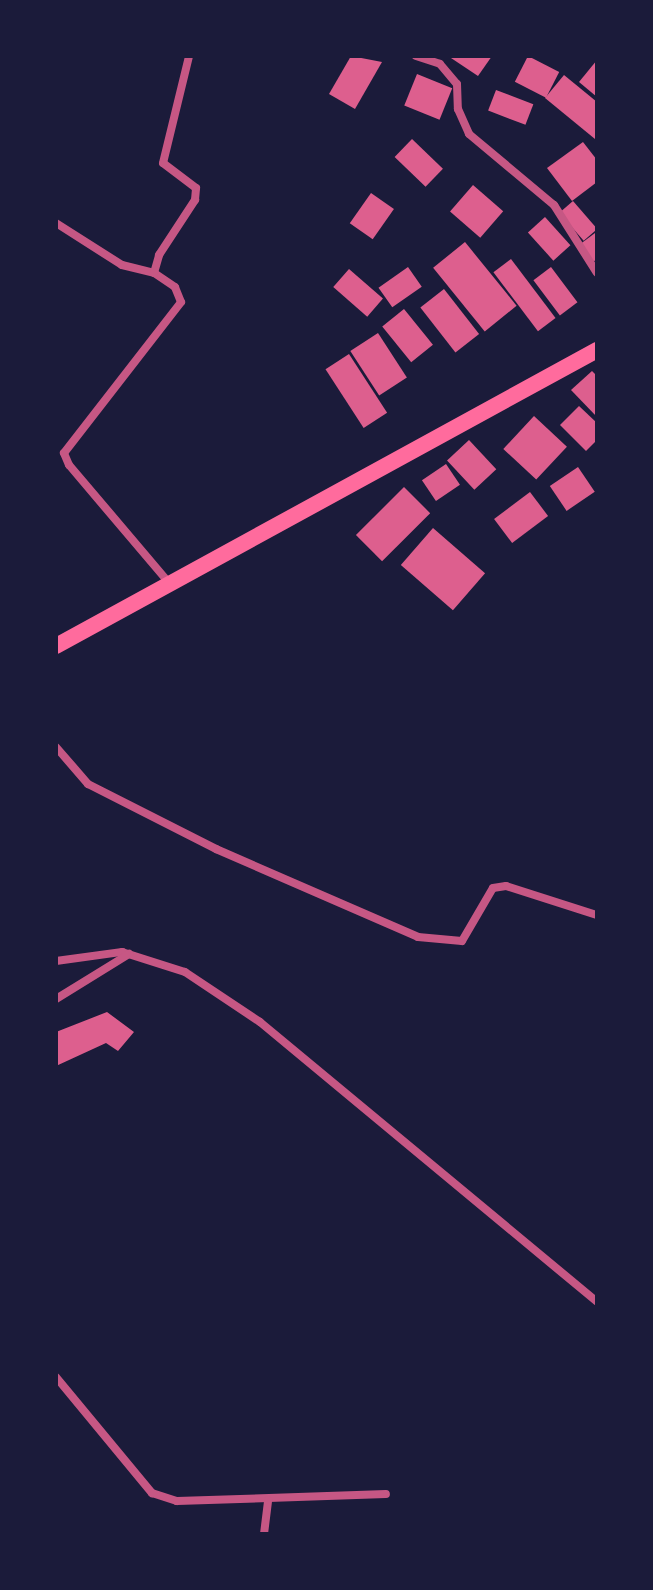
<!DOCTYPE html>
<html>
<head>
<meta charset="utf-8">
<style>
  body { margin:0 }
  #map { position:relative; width:653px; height:1590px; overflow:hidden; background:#1b1b3a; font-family:"DejaVu Sans",sans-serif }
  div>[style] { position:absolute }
  .building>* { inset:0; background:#dd5f8e; transform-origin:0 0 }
  .minor>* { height:8px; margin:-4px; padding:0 4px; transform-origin:4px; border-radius:4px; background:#c65784 }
  .secondary>* { height:16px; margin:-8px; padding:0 8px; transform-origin:8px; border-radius:8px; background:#ff6b9d }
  span { translate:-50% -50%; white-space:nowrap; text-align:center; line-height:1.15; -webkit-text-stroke:8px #1b1b3a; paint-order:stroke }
  .frame { position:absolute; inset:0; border:58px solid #1b1b3a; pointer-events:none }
</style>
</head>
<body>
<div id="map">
  <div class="building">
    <i style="clip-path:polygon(351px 56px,382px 62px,355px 109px,329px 94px)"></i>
    <i style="clip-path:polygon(448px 56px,492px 56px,478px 76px)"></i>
    <i style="left:528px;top:56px;width:35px;height:29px;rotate:27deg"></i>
    <i style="clip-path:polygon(597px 60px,597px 97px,579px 82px)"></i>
    <i style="left:417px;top:74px;width:38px;height:34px;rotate:22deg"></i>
    <i style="clip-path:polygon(564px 75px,597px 102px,595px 139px,545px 98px)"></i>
    <i style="left:496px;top:90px;width:40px;height:22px;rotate:21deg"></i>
    <i style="left:412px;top:139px;width:43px;height:25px;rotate:44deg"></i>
    <i style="clip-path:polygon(583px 142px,597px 160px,597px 182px,572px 201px,547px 168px)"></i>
    <i style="left:473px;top:185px;width:40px;height:35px;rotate:41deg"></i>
    <i style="left:371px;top:193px;width:28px;height:37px;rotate:35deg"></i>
    <i style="left:573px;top:201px;width:37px;height:18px;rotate:49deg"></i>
    <i style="left:545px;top:217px;width:38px;height:23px;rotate:48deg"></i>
    <i style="clip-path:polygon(595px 233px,597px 259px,593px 262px,579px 245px)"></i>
    <i style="left:465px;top:242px;width:82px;height:41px;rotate:51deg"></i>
    <i style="left:511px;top:259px;width:74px;height:22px;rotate:53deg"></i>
    <i style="left:408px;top:267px;width:24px;height:36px;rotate:55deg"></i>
    <i style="left:551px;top:267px;width:44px;height:22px;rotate:53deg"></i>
    <i style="left:349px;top:269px;width:45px;height:24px;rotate:41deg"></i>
    <i style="left:444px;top:289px;width:57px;height:30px;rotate:52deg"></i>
    <i style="left:404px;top:309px;width:46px;height:28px;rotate:51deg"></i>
    <i style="left:378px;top:333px;width:53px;height:33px;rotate:57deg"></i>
    <i style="left:349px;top:354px;width:70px;height:28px;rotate:57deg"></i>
    <i style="clip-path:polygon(592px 371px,597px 376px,597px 417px,571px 390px)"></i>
    <i style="clip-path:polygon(579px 406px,597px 423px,597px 440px,586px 451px,560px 425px)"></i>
    <i style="left:534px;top:416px;width:45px;height:45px;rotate:43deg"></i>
    <i style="left:469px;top:440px;width:40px;height:30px;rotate:47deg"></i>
    <i style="left:446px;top:464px;width:25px;height:29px;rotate:56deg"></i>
    <i style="left:578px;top:467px;width:30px;height:34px;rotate:56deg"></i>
    <i style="left:404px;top:487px;width:37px;height:68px;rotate:45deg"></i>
    <i style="left:530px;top:492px;width:30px;height:45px;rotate:53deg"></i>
    <i style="left:433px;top:528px;width:69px;height:49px;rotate:41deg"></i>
    <i style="clip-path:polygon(107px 1012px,134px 1032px,118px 1051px,106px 1043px,56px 1066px,56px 1032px)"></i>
  </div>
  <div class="minor">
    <i style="left:416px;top:56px;width:25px;rotate:18deg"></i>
    <i style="left:440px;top:64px;width:26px;rotate:50deg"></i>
    <i style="left:457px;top:84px;width:25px;rotate:88deg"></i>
    <i style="left:458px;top:109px;width:27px;rotate:66deg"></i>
    <i style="left:469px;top:134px;width:111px;rotate:39.9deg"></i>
    <i style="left:554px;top:205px;width:80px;rotate:57.7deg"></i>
    <i style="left:56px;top:223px;width:78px;rotate:32.5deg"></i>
    <i style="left:122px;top:265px;width:33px;rotate:14deg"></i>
    <i style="left:170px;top:584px;width:156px;rotate:-130.3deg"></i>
    <i style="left:69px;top:465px;width:13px;rotate:-113deg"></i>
    <i style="left:64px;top:453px;width:191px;rotate:-52.2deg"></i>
    <i style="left:181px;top:302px;width:16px;rotate:-112deg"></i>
    <i style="left:175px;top:287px;width:25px;rotate:-146deg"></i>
    <i style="left:154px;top:273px;width:19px;rotate:-74deg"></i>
    <i style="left:159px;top:255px;width:66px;rotate:-56.8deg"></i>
    <i style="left:195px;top:200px;width:12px;rotate:-85deg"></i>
    <i style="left:196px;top:188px;width:41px;rotate:-142.9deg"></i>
    <i style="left:163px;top:163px;width:110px;rotate:-76.3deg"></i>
    <i style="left:56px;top:747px;width:49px;rotate:49.1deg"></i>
    <i style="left:88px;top:784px;width:144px;rotate:26.9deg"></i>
    <i style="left:216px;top:849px;width:220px;rotate:23.5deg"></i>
    <i style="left:418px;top:937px;width:44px;rotate:5.2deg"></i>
    <i style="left:462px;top:941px;width:61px;rotate:-59.7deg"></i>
    <i style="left:493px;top:888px;width:13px;rotate:-9deg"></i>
    <i style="left:506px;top:886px;width:96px;rotate:17.7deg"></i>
    <i style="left:56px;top:961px;width:67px;rotate:-7.8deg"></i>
    <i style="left:122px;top:952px;width:66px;rotate:17.6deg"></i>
    <i style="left:185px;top:972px;width:90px;rotate:33.7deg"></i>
    <i style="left:260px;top:1022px;width:438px;rotate:39.7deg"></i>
    <i style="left:56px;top:999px;width:86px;rotate:-31.7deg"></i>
    <i style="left:56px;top:1377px;width:151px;rotate:50.4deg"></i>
    <i style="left:152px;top:1493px;width:26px;rotate:18deg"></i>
    <i style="left:177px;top:1501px;width:209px;rotate:-1.9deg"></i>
    <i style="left:264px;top:1534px;width:34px;rotate:-83deg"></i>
  </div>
  <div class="secondary">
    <i style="left:56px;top:646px;width:617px;rotate:-28.68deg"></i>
  </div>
  <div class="frame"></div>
</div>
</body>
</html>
